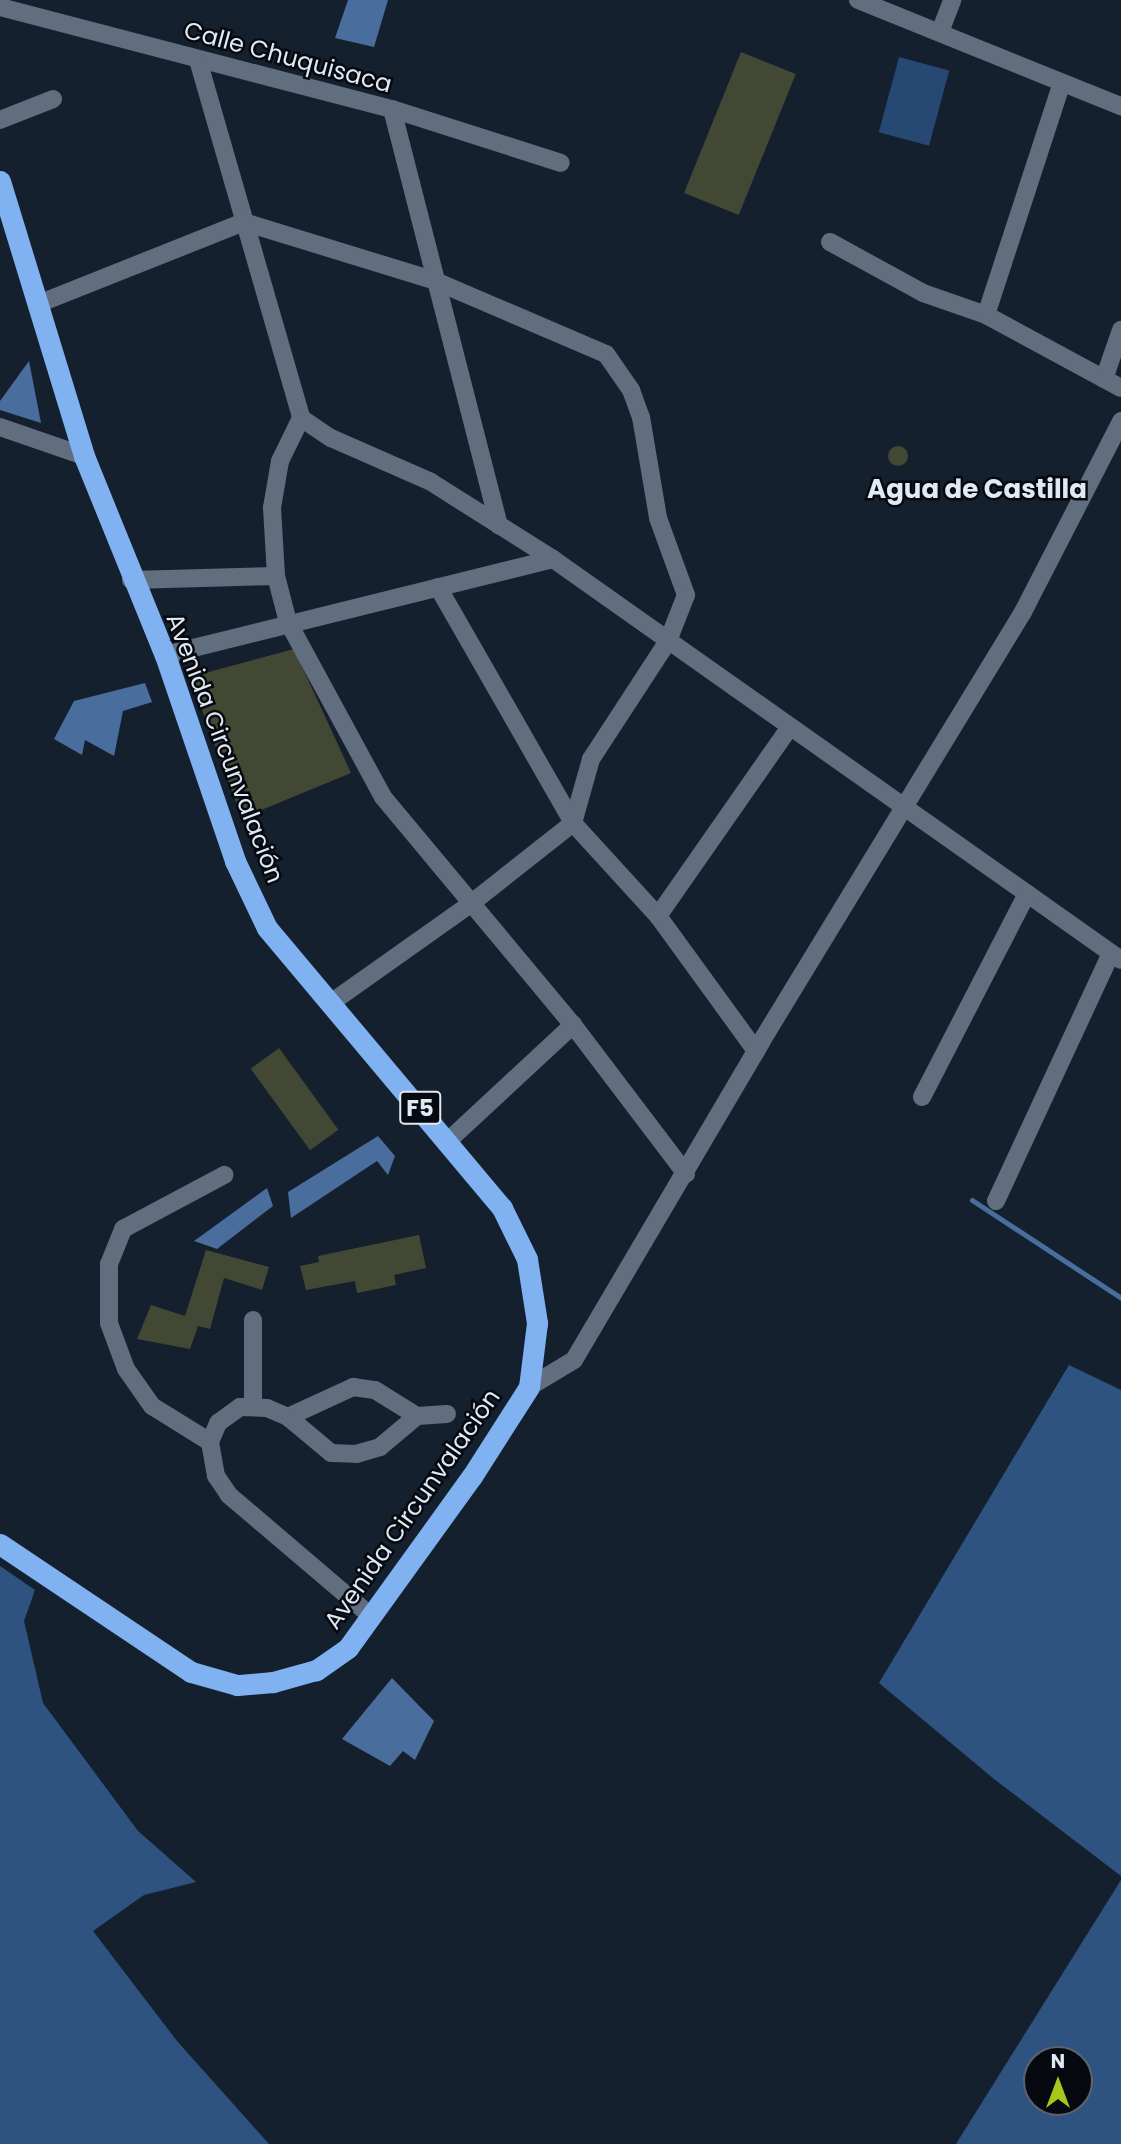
<!DOCTYPE html>
<html>
<head>
<meta charset="utf-8">
<style>
  body { margin:0 }
  #map { position:relative; width:1121px; height:2144px; overflow:hidden; background:#15202e; font-family:Poppins,sans-serif }
  div>[style] { position:absolute }
  .green>* { inset:0; background:#274873; transform-origin:0 0 }
  .forest>* { inset:0; background:#2f5380 }
  .water>* { inset:0; background:#496d9c }
  .stream>* { height:5px; margin:-2.5px; padding:0 2.5px; transform-origin:2.5px; border-radius:2.5px; background:#496d9c }
  .building>* { inset:0; background:#434835; transform-origin:0 0 }
  .round { border-radius:50% }
  .minor>* { height:18px; margin:-9px; padding:0 9px; transform-origin:9px; border-radius:9px; background:#616e7f }
  .highway>* { height:21px; margin:-10.5px; padding:0 10.5px; transform-origin:10.5px; border-radius:10.5px; background:#80b2f2 }
  span { translate:-50% -50%; white-space:nowrap; text-align:center; line-height:1.15; -webkit-text-stroke:5px #060a10; paint-order:stroke }
  .shield-label span { padding:2px 5px; background:#060a10; border:2px solid; border-radius:5px; -webkit-text-stroke-width:0 }
  .shield-label { font-size:23px; color:#e1e9f3; font-weight:700 }
  .street-label { font-size:24px; color:#e1e9f3 }
  .neighbourhood-label { font-size:26px; color:#e1e9f3; font-weight:700 }
  .north { position:absolute; left:1023px; top:2046px; width:70px; height:70px; box-sizing:border-box; background:#060a10; border:2px solid #5e636b; border-radius:50%; rotate:0deg; font-size:19px; font-weight:700; line-height:28px; text-align:center; color:#e1e9f3 }
  .north::after { content:''; display:block; margin:auto; width:24px; height:32px; background:#a8c71b; clip-path:polygon(50% 0,100% 100%,50% 72%,0 100%) }
</style>
</head>
<body>
<div id="map">
  <div class="green">
    <i style="left:899px;top:57px;width:52px;height:78px;rotate:15deg"></i>
  </div>
  <div class="forest">
    <i style="clip-path:polygon(1069px 1365px,1121px 1390px,1121px 1876px,994px 1779px,879px 1683px)"></i>
    <i style="clip-path:polygon(0 1566px,35px 1590px,24px 1621px,43px 1703px,138px 1831px,196px 1882px,144px 1895px,93px 1931px,177px 2041px,269px 2144px,0 2144px)"></i>
    <i style="clip-path:polygon(evenodd,1121px 1880px,1121px 2144px,956px 2144px,1121px 1880px,1037px 2060px,1079px 2060px,1079px 2102px,1037px 2102px,1037px 2060px)"></i>
  </div>
  <div class="water">
    <i style="clip-path:polygon(348px 0,388px 0,374px 47px,335px 38px)"></i>
    <i style="clip-path:polygon(29px 361px,41px 423px,0 410px,0 401px)"></i>
    <i style="clip-path:polygon(145px 683px,152px 702px,123px 711px,114px 756px,85px 740px,82px 755px,54px 739px,74px 701px)"></i>
    <i style="clip-path:polygon(378px 1136px,395px 1156px,388px 1175px,377px 1161px,291px 1218px,288px 1192px)"></i>
    <i style="clip-path:polygon(267px 1188px,273px 1206px,217px 1249px,194px 1241px)"></i>
    <i style="clip-path:polygon(392px 1678px,434px 1721px,415px 1760px,403px 1751px,390px 1766px,342px 1739px)"></i>
  </div>
  <div class="stream">
    <i style="left:972px;top:1200px;width:178px;rotate:33.3deg"></i>
  </div>
  <div class="building">
    <i style="left:741px;top:52px;width:59px;height:152px;rotate:22deg"></i>
    <i class="round" style="left:888px;top:446px;width:20px;height:20px"></i>
    <i style="clip-path:polygon(294px 649px,351px 773px,242px 818px,190px 677px)"></i>
    <i style="left:279px;top:1048px;width:101px;height:35px;rotate:54deg"></i>
    <i style="clip-path:polygon(419px 1235px,426px 1268px,394px 1275px,396px 1285px,357px 1293px,355px 1281px,306px 1290px,300px 1266px,319px 1262px,318px 1256px)"></i>
    <i style="clip-path:polygon(206px 1250px,269px 1267px,262px 1290px,224px 1278px,210px 1329px,198px 1326px,190px 1349px,137px 1339px,151px 1305px,185px 1316px)"></i>
  </div>
  <div class="minor">
    <i style="left:858px;top:0;width:284px;rotate:22deg"></i>
    <i style="left:0;top:7px;width:405px;rotate:14.6deg"></i>
    <i style="left:392px;top:109px;width:177px;rotate:17.7deg"></i>
    <i style="left:940px;top:32px;width:34px;rotate:-69deg"></i>
    <i style="left:198px;top:60px;width:373px;rotate:73.9deg"></i>
    <i style="left:301px;top:418px;width:36px;rotate:34deg"></i>
    <i style="left:331px;top:438px;width:109px;rotate:23.7deg"></i>
    <i style="left:431px;top:482px;width:144px;rotate:32.3deg"></i>
    <i style="left:553px;top:559px;width:695px;rotate:35.22deg"></i>
    <i style="left:392px;top:109px;width:430px;rotate:75.6deg"></i>
    <i style="left:0;top:120px;width:57px;rotate:-21.6deg"></i>
    <i style="left:830px;top:242px;width:106px;rotate:28.7deg"></i>
    <i style="left:923px;top:293px;width:67px;rotate:19.2deg"></i>
    <i style="left:986px;top:315px;width:153px;rotate:28.4deg"></i>
    <i style="left:38px;top:304px;width:222px;rotate:-21.7deg"></i>
    <i style="left:244px;top:222px;width:198px;rotate:17.1deg"></i>
    <i style="left:433px;top:280px;width:188px;rotate:23.2deg"></i>
    <i style="left:606px;top:354px;width:44px;rotate:55.2deg"></i>
    <i style="left:631px;top:390px;width:29px;rotate:70deg"></i>
    <i style="left:641px;top:417px;width:102px;rotate:80.4deg"></i>
    <i style="left:658px;top:518px;width:82px;rotate:70deg"></i>
    <i style="left:686px;top:595px;width:49px;rotate:111.4deg"></i>
    <i style="left:668px;top:641px;width:141px;rotate:123.1deg"></i>
    <i style="left:591px;top:759px;width:66px;rotate:105.7deg"></i>
    <i style="left:573px;top:823px;width:132px;rotate:141.7deg"></i>
    <i style="left:469px;top:905px;width:171px;rotate:144.7deg"></i>
    <i style="left:986px;top:315px;width:244px;rotate:-71.9deg"></i>
    <i style="left:1104px;top:379px;width:52px;rotate:-70.9deg"></i>
    <i style="left:301px;top:418px;width:48px;rotate:116deg"></i>
    <i style="left:280px;top:461px;width:48px;rotate:99.7deg"></i>
    <i style="left:272px;top:508px;width:68px;rotate:86.6deg"></i>
    <i style="left:276px;top:576px;width:48px;rotate:75.4deg"></i>
    <i style="left:288px;top:622px;width:199px;rotate:61.5deg"></i>
    <i style="left:383px;top:797px;width:297px;rotate:50.2deg"></i>
    <i style="left:573px;top:1025px;width:187px;rotate:52.8deg"></i>
    <i style="left:0;top:427px;width:89px;rotate:19deg"></i>
    <i style="left:131px;top:580px;width:145px;rotate:-1.6deg"></i>
    <i style="left:438px;top:587px;width:272px;rotate:60.2deg"></i>
    <i style="left:573px;top:823px;width:126px;rotate:47.6deg"></i>
    <i style="left:658px;top:916px;width:167px;rotate:54deg"></i>
    <i style="left:165px;top:655px;width:400px;rotate:-13.9deg"></i>
    <i style="left:658px;top:916px;width:231px;rotate:-55.1deg"></i>
    <i style="left:922px;top:1097px;width:229px;rotate:-62.7deg"></i>
    <i style="left:448px;top:1141px;width:171px;rotate:-42.9deg"></i>
    <i style="left:996px;top:1201px;width:273px;rotate:-65.1deg"></i>
    <i style="left:253px;top:1320px;width:87px;rotate:90deg"></i>
    <i style="left:529px;top:1387px;width:52px;rotate:-31deg"></i>
    <i style="left:574px;top:1360px;width:369px;rotate:-59.5deg"></i>
    <i style="left:761px;top:1042px;width:504px;rotate:-58.65deg"></i>
    <i style="left:1023px;top:612px;width:215px;rotate:-62.8deg"></i>
    <i style="left:288px;top:1417px;width:72px;rotate:-24.8deg"></i>
    <i style="left:353px;top:1387px;width:22px;rotate:8deg"></i>
    <i style="left:375px;top:1390px;width:49px;rotate:31.8deg"></i>
    <i style="left:210px;top:1442px;width:68px;rotate:-148.2deg"></i>
    <i style="left:152px;top:1406px;width:45px;rotate:-125.1deg"></i>
    <i style="left:126px;top:1369px;width:49px;rotate:-110.3deg"></i>
    <i style="left:109px;top:1323px;width:59px;rotate:-90deg"></i>
    <i style="left:109px;top:1264px;width:38px;rotate:-68deg"></i>
    <i style="left:123px;top:1229px;width:115px;rotate:-28.1deg"></i>
    <i style="left:371px;top:1616px;width:187px;rotate:-139.6deg"></i>
    <i style="left:229px;top:1495px;width:23px;rotate:-124deg"></i>
    <i style="left:216px;top:1476px;width:35px;rotate:-100deg"></i>
    <i style="left:210px;top:1442px;width:21px;rotate:-67deg"></i>
    <i style="left:218px;top:1423px;width:27px;rotate:-36deg"></i>
    <i style="left:240px;top:1407px;width:27px;rotate:2deg"></i>
    <i style="left:267px;top:1408px;width:23px;rotate:23deg"></i>
    <i style="left:288px;top:1417px;width:56px;rotate:39.9deg"></i>
    <i style="left:331px;top:1453px;width:25px;rotate:2deg"></i>
    <i style="left:356px;top:1454px;width:25px;rotate:-16deg"></i>
    <i style="left:380px;top:1447px;width:48px;rotate:-40deg"></i>
    <i style="left:417px;top:1416px;width:30px;rotate:-4deg"></i>
  </div>
  <div class="highway">
    <i style="left:0;top:181px;width:288px;rotate:73deg"></i>
    <i style="left:84px;top:456px;width:215px;rotate:67.9deg"></i>
    <i style="left:165px;top:655px;width:218px;rotate:71.2deg"></i>
    <i style="left:235px;top:861px;width:74px;rotate:64.5deg"></i>
    <i style="left:267px;top:928px;width:366px;rotate:50deg"></i>
    <i style="left:502px;top:1208px;width:57px;rotate:63.9deg"></i>
    <i style="left:527px;top:1259px;width:65px;rotate:81.1deg"></i>
    <i style="left:537px;top:1323px;width:64px;rotate:97.1deg"></i>
    <i style="left:529px;top:1387px;width:106px;rotate:122.6deg"></i>
    <i style="left:472px;top:1476px;width:212px;rotate:125.8deg"></i>
    <i style="left:348px;top:1648px;width:39px;rotate:145deg"></i>
    <i style="left:316px;top:1670px;width:45px;rotate:164.4deg"></i>
    <i style="left:273px;top:1682px;width:36px;rotate:175deg"></i>
    <i style="left:237px;top:1685px;width:48px;rotate:-164.2deg"></i>
    <i style="left:191px;top:1672px;width:230px;rotate:-146.2deg"></i>
  </div>
  <div class="shield-label">
    <span style="left:420px;top:1108px">F5</span>
  </div>
  <div class="street-label">
    <span style="left:288px;top:57px;rotate:15deg">Calle Chuquisaca</span>
    <span style="left:225px;top:748px;rotate:69deg">Avenida Circunvalación</span>
    <span style="left:412px;top:1509px;rotate:-55deg">Avenida Circunvalación</span>
  </div>
  <div class="neighbourhood-label">
    <span style="left:977px;top:490px">Agua de Castilla</span>
  </div>
  <div class="north">N</div>
</div>
</body>
</html>
